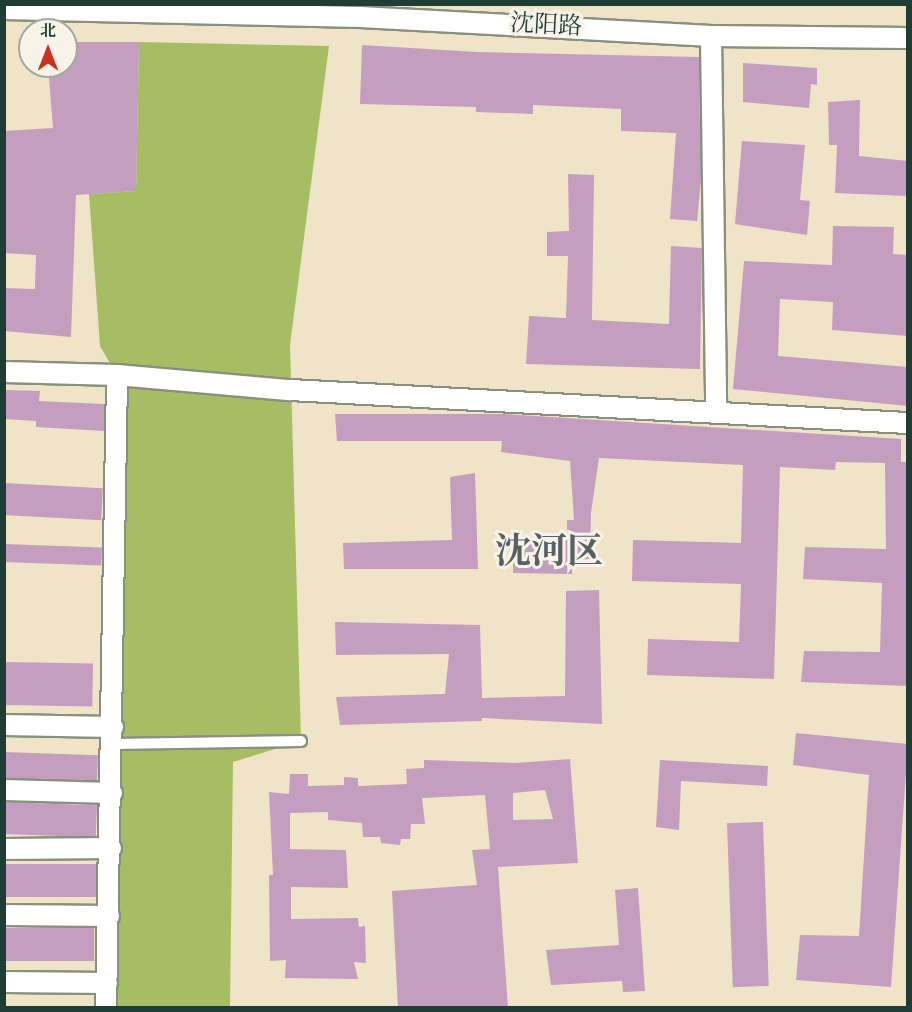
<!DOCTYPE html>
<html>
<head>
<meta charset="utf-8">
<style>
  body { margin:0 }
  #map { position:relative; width:912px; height:1012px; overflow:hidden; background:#f0e4c8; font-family:"Old Standard TT","Noto Serif SC",serif }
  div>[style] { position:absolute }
  .green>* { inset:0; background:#a6bd63 }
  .building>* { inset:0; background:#c39ebf; transform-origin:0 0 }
  .roads { filter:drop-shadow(2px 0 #88907e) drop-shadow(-2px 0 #88907e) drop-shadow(0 2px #88907e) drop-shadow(0 -2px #88907e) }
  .lane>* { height:10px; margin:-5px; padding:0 5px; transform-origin:5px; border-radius:5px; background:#fff }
  .street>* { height:20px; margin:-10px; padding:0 10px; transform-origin:10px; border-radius:10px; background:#fff }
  span { translate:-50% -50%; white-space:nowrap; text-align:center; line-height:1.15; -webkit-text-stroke:6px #f7f3e8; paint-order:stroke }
  .street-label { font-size:24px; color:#1f3d34 }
  .town-label { font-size:36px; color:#585f65; font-weight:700 }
  .frame { position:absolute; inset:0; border:6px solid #1f3d34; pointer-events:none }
  .north { position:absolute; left:18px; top:18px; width:60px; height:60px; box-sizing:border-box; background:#f7f3e8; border:2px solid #a1aaa0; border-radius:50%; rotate:0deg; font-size:16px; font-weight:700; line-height:24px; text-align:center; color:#1f3d34 }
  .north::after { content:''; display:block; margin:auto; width:21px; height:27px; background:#c8321e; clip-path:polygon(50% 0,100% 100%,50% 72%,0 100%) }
</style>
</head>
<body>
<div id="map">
  <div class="green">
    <i style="clip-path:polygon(139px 42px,329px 46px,290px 345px,301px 741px,233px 762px,230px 1007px,106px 1007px,117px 375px,100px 346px,89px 194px,136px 191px)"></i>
  </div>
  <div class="building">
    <i style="clip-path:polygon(66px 42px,139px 42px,136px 191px,76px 195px,71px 337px,4px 331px,4px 288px,35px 289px,36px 255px,4px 253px,4px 131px,53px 128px,48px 66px,66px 66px)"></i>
    <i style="clip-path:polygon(362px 45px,477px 52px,699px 57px,701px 181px,697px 221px,670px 219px,676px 133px,621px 131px,621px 109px,533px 105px,533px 114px,476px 112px,476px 107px,360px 104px)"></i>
    <i style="clip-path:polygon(743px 63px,817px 68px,817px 85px,811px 84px,809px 108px,743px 102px)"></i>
    <i style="clip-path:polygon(860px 100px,859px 156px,908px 161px,908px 196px,835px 193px,837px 145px,829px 145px,828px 102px)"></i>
    <i style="clip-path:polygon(742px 141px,805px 145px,800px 200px,810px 201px,807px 235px,735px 224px)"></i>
    <i style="clip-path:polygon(568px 174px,594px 175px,592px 320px,669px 324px,671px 246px,702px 248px,700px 369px,526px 364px,529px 316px,566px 318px,568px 256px,547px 256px,547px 232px,569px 231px)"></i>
    <i style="clip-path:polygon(833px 226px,894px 227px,893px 254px,908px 255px,908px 336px,832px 330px,833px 302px,780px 299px,778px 356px,908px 367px,908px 406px,733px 389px,744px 261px,832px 265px)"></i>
    <i style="clip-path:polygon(4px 390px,40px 391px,39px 401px,104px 404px,104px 431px,36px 427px,36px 421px,4px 419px)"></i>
    <i style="clip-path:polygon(335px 414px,503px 414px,901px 439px,901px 462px,908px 462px,908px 686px,801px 682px,804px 651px,880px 652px,882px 583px,803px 579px,805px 547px,886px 549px,885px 463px,836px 462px,835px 470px,780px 467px,774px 679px,647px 675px,648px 639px,739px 642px,741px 584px,632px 581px,633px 540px,741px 543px,743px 465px,599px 458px,591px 513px,590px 559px,572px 559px,572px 574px,513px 573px,513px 539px,567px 540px,567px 520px,574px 520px,570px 461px,501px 452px,502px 441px,337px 441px)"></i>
    <i style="clip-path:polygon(475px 473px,478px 569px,344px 569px,343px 543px,452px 540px,450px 477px)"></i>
    <i style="left:4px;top:483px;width:99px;height:32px;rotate:3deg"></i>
    <i style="left:4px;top:544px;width:98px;height:18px;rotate:2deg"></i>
    <i style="clip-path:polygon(599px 590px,602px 724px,482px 718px,482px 721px,340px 725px,336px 697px,445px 694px,449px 654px,336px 655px,335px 622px,480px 625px,482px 698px,565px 696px,566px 591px)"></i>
    <i style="left:4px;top:662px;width:89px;height:43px;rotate:1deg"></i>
    <i style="clip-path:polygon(796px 733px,908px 744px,891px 987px,796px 980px,800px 935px,859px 936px,869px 775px,793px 765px)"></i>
    <i style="left:4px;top:752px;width:94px;height:26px;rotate:2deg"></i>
    <i style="clip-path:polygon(evenodd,570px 759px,578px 863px,498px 867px,508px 1008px,398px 1008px,392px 891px,477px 885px,472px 850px,490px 849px,485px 795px,422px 798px,425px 824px,411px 824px,410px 839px,401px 839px,400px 845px,381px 843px,380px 837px,363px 837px,362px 823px,328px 820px,328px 812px,290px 813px,290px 849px,346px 850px,348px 888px,291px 887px,291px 919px,358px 918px,359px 927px,365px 926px,366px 963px,354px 962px,358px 979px,285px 978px,286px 960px,270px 961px,269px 875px,273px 875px,269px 792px,289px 794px,290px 774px,308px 774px,308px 786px,344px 785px,344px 777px,358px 778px,358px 786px,407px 784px,406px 769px,424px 768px,424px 760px,515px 763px,570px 759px,545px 790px,553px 819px,513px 820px,513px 793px,545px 790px)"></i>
    <i style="clip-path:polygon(660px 760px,768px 766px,767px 786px,681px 781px,679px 830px,656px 827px)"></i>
    <i style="left:4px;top:802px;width:93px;height:32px;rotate:2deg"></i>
    <i style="left:763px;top:822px;width:164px;height:36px;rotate:88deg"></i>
    <i style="left:4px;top:864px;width:92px;height:33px"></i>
    <i style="clip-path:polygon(638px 888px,645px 991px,623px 992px,622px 981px,551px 985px,546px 950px,619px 945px,615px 890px)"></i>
    <i style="left:4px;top:928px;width:90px;height:33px"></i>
  </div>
  <div class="roads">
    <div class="lane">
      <i style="left:114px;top:744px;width:187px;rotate:-0.9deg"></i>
    </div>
    <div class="street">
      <i style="left:4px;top:9px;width:356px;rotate:1.3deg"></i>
      <i style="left:360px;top:17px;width:352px;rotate:3.1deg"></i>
      <i style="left:711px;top:36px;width:197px;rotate:0.6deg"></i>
      <i style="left:711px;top:36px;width:376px;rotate:89.2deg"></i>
      <i style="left:4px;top:372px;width:113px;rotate:1.5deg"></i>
      <i style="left:117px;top:375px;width:174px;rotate:5deg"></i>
      <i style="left:290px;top:390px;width:619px;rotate:3.06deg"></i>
      <i style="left:4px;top:725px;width:109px;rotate:1.1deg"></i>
      <i style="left:4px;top:790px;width:108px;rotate:1.6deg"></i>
      <i style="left:4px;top:849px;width:107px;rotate:-0.5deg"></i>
      <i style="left:4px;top:915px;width:105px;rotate:0.5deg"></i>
      <i style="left:4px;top:982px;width:103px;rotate:0.6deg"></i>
      <i style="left:106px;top:1008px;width:633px;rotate:-89deg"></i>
    </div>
  </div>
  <div class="street-label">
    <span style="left:546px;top:27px;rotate:3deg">沈阳路</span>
  </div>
  <div class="town-label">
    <span style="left:549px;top:555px">沈河区</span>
  </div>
  <div class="frame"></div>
  <div class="north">北</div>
</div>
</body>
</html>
